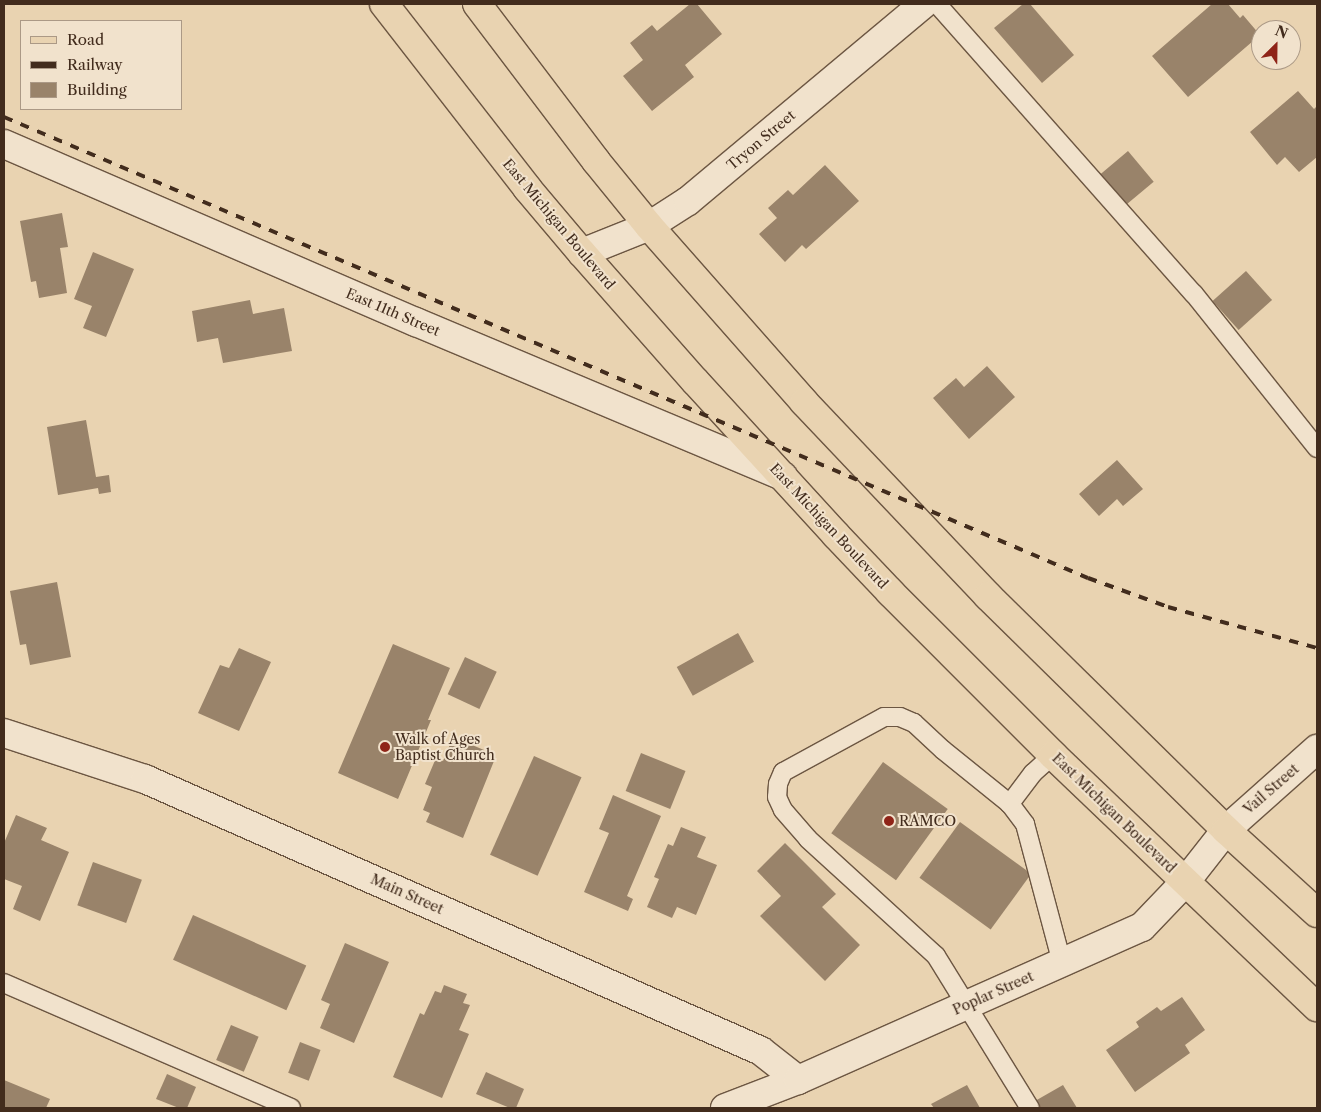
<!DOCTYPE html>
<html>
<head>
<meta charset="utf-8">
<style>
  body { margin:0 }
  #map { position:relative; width:1321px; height:1112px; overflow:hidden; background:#e9d3b1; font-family:"Libre Caslon Text",serif }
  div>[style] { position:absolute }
  .building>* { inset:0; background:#99836a; transform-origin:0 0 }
  .roads { filter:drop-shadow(1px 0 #6c5642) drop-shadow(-1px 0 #6c5642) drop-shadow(0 1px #6c5642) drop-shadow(0 -1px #6c5642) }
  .service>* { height:18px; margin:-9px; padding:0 9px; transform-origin:9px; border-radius:9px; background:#f1e2cc }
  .minor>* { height:28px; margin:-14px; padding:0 14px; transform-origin:14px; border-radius:14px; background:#f1e2cc }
  .tertiary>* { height:28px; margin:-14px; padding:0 14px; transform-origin:14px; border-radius:14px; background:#f1e2cc }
  .primary>* { height:28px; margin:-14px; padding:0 14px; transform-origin:14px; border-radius:14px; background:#e9d3b1 }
  .rail>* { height:4px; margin-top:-2px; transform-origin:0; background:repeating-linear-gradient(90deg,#422c1d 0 9px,transparent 0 18px) }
  .dots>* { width:14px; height:14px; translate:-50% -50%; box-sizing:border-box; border:2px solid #f1e2cc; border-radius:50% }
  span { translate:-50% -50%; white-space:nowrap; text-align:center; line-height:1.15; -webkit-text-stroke:4px #f1e2cc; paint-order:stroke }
  .street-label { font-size:14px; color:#422c1d }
  .poi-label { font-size:14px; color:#422c1d }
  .left { translate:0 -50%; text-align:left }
  .frame { position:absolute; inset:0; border:5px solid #422c1d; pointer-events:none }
  .legend { position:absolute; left:20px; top:20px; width:162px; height:90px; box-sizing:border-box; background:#f1e2cc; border:1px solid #ab9986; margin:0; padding:6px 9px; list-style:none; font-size:15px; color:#422c1d }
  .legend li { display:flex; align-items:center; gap:10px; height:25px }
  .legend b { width:25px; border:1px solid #ab9986 }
  .north { position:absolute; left:1251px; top:20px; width:50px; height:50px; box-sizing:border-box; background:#f1e2cc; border:1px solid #ab9986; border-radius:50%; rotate:23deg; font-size:14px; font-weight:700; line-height:20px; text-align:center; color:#422c1d }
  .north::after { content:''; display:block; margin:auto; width:18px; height:22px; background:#8f2418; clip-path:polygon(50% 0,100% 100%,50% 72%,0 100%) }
</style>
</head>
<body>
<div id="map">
  <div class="building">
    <i style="clip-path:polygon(690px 4px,697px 4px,722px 34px,685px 65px,694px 77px,652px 111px,623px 76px,643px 60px,630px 43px,652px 25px,657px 31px)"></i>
    <i style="clip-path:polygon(1023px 4px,1030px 4px,1074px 55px,1042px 83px,994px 28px)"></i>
    <i style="clip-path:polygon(1212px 4px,1228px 4px,1240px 18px,1243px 15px,1260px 35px,1188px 97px,1152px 56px)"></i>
    <i style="clip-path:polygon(1298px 91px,1314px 109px,1317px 106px,1317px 157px,1299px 172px,1285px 157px,1277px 165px,1250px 132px)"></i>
    <i style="left:1128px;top:151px;width:40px;height:36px;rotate:50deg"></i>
    <i style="clip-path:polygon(825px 165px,859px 201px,806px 249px,802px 245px,785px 262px,759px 234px,777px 218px,768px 208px,788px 190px,793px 195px)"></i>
    <i style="clip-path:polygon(62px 213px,68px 247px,60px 248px,67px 293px,39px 298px,36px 281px,31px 282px,20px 221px)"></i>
    <i style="clip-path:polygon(93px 252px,134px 269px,106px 337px,83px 328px,92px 306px,74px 299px)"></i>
    <i style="left:1246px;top:271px;width:39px;height:45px;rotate:48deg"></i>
    <i style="clip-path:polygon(250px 300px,253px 314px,284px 308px,292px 351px,223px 363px,218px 338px,197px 342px,192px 311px)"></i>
    <i style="clip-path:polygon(987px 366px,1015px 397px,969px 439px,933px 398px,956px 378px,964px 387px)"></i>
    <i style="clip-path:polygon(86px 420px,96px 477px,109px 475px,111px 492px,99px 494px,98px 488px,58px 495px,47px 427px)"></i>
    <i style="clip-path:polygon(1117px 460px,1143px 489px,1123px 506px,1117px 499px,1099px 516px,1079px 494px)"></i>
    <i style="clip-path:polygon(57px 582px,71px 657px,30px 665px,26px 644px,20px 645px,10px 591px)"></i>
    <i style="left:738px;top:633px;width:33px;height:70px;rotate:61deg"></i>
    <i style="clip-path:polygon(393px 644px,450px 668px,428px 720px,431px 720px,398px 799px,338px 773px)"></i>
    <i style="clip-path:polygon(239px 648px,271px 662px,239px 731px,198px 713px,220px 665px,229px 668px)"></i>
    <i style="left:465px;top:657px;width:35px;height:41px;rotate:25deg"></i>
    <i style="clip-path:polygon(453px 737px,484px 750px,481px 756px,494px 761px,463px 838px,426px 822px,430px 813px,423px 810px,432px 787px,425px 784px,436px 758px,443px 761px)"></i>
    <i style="left:641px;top:753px;width:48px;height:41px;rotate:22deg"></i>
    <i style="left:534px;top:756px;width:52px;height:108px;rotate:24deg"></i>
    <i style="left:883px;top:762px;width:80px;height:88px;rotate:36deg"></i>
    <i style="clip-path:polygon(613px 795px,661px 816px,627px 896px,633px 899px,628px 911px,584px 892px,609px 833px,599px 829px)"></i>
    <i style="clip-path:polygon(16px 815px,47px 828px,41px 840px,69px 852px,40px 921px,13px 909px,22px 886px,4px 879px,4px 843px)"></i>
    <i style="left:960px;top:822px;width:88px;height:69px;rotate:36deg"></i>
    <i style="clip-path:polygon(681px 827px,706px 837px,697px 857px,717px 865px,696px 915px,677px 907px,672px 918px,647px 907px,659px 879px,654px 877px,668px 844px,673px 846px)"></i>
    <i style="clip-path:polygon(785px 843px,836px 894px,822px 907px,860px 945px,825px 981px,760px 916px,781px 896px,757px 871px)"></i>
    <i style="left:93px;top:862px;width:52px;height:46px;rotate:20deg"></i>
    <i style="left:193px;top:915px;width:124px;height:49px;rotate:24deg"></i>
    <i style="clip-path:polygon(345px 943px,389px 962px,354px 1043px,320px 1028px,330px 1004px,321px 1000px)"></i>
    <i style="clip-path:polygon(444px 985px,467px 994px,463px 1003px,470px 1005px,459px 1030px,469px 1034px,442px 1098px,393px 1077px,420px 1013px,424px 1015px,435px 991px,441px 993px)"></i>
    <i style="clip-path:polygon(1182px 997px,1205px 1030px,1185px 1045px,1190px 1053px,1135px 1092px,1106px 1050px,1139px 1027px,1136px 1022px,1157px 1007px,1161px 1011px)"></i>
    <i style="left:231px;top:1025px;width:30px;height:38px;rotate:23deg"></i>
    <i style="left:300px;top:1042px;width:22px;height:33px;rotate:21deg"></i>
    <i style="clip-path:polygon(486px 1072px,524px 1089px,516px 1108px,510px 1108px,476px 1094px)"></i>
    <i style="clip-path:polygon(167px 1074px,196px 1087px,187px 1108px,179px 1108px,156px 1099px)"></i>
    <i style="clip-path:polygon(4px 1080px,50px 1099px,46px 1108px,4px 1108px)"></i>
    <i style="clip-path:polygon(967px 1085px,980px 1108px,934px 1108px,931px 1104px)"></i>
    <i style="clip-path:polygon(1063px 1085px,1077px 1108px,1040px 1108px,1035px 1101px)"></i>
  </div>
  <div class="roads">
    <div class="service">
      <i style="left:937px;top:4px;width:387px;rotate:48.5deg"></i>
      <i style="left:1194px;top:294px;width:197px;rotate:51.4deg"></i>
      <i style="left:1053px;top:755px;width:27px;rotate:138deg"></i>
      <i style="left:1033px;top:773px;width:39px;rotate:127deg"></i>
      <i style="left:1010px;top:804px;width:25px;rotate:53deg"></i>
      <i style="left:1025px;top:824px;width:144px;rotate:75.1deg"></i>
      <i style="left:1010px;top:804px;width:86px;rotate:-141.1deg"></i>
      <i style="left:943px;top:750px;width:40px;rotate:-137deg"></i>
      <i style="left:914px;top:723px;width:15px;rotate:-157deg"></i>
      <i style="left:900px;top:717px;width:16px;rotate:180deg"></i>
      <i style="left:884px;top:717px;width:115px;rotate:151.4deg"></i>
      <i style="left:783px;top:772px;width:13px;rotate:113deg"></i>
      <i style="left:778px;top:784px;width:13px;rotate:94deg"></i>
      <i style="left:777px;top:797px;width:14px;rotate:65deg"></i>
      <i style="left:783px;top:810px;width:38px;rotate:49deg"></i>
      <i style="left:808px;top:839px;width:173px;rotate:42.4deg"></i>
      <i style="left:936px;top:956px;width:179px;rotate:58.3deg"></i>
      <i style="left:4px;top:983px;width:313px;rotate:23.5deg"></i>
    </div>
    <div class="minor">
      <i style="left:582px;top:253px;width:72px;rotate:-21.9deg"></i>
      <i style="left:649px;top:226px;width:46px;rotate:-32.7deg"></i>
      <i style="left:688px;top:201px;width:307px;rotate:-39.9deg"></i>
      <i style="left:4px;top:733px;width:148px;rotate:18.1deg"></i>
      <i style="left:145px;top:779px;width:673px;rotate:23.82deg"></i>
      <i style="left:761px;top:1051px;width:47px;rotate:38.1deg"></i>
    </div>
    <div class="tertiary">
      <i style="left:4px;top:144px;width:449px;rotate:23.4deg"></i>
      <i style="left:416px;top:322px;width:398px;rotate:22.8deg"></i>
      <i style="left:725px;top:1108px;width:78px;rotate:-21deg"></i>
      <i style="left:798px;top:1080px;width:376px;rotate:-24deg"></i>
      <i style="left:1142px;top:927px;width:64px;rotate:-46.3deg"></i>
      <i style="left:1186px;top:881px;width:65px;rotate:-51.9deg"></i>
      <i style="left:1226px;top:830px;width:122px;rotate:-41.7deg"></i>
    </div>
    <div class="primary">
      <i style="left:384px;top:4px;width:233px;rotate:52.1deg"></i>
      <i style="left:527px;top:188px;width:85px;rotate:49.8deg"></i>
      <i style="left:582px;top:253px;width:171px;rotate:48.6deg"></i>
      <i style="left:695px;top:381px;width:209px;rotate:47.5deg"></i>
      <i style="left:836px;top:535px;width:79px;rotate:46.5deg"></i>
      <i style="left:890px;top:592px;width:231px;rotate:45deg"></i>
      <i style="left:1053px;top:755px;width:365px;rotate:43.7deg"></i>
      <i style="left:477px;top:4px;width:197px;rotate:52.8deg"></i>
      <i style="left:596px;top:161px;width:84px;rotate:50.8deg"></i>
      <i style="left:649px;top:226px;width:235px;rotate:48.6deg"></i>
      <i style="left:804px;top:402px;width:267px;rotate:46.5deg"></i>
      <i style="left:988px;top:596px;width:334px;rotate:44.5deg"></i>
      <i style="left:1226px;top:830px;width:123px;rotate:42.4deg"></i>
    </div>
  </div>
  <div class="rail">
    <i style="left:4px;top:117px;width:1178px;rotate:23.04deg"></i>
    <i style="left:1088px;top:578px;width:85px;rotate:19.9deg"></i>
    <i style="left:1168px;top:607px;width:155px;rotate:15.4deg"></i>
  </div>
  <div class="dots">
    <i style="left:385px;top:747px;background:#8f2418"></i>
    <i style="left:889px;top:821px;background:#8f2418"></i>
  </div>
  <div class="street-label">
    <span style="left:761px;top:140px;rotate:-40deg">Tryon Street</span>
    <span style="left:559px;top:224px;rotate:50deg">East Michigan Boulevard</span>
    <span style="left:393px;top:312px;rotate:23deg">East 11th Street</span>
    <span style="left:829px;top:526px;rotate:47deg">East Michigan Boulevard</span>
    <span style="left:1271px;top:789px;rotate:-41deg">Vail Street</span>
    <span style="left:1114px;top:813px;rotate:44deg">East Michigan Boulevard</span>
    <span style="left:407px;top:894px;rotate:24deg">Main Street</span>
    <span style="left:993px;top:993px;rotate:-24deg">Poplar Street</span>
  </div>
  <div class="poi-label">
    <span class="left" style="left:395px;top:747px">Walk of Ages<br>Baptist Church</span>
    <span class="left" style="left:899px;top:821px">RAMCO</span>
  </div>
  <div class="frame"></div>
  <ul class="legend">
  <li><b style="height:6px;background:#e9d3b1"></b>Road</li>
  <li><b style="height:6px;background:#422c1d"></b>Railway</li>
  <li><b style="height:14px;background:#99836a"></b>Building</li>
  </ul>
  <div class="north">N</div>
</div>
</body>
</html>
